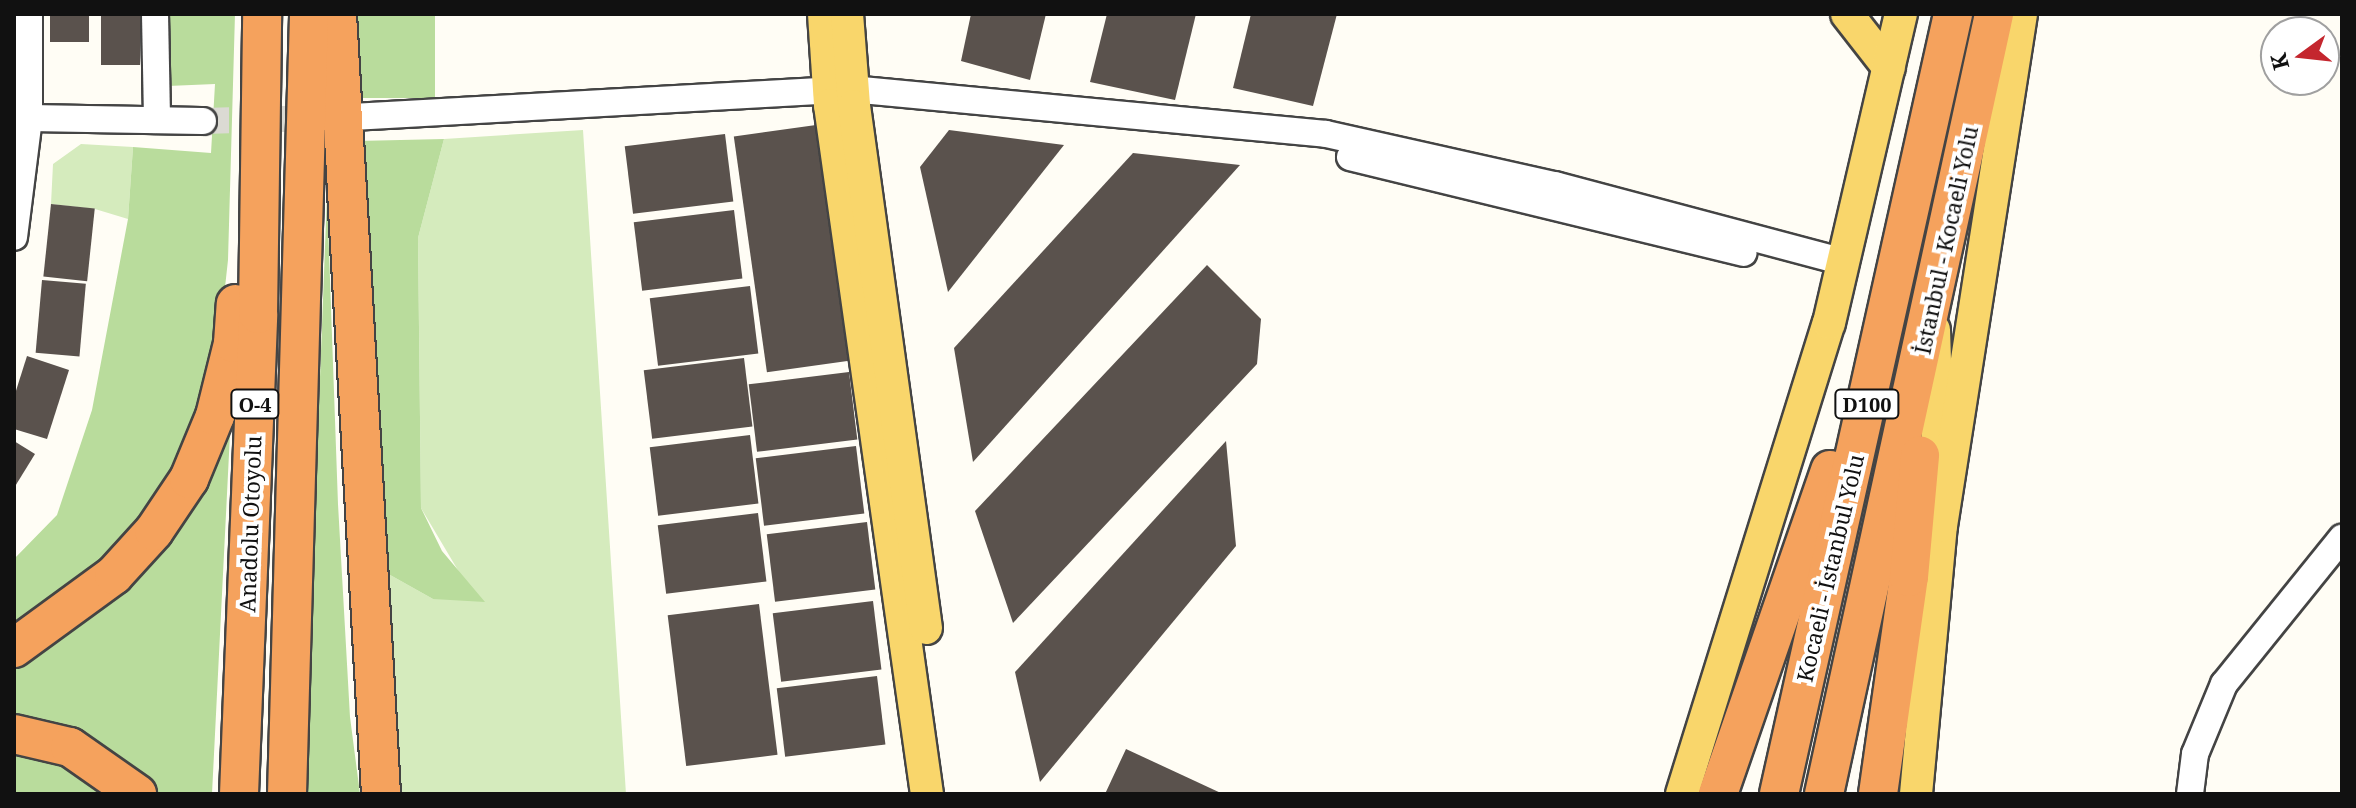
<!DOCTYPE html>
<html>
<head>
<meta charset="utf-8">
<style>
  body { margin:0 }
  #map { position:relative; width:2356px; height:808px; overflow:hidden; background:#fffdf5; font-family:"Noto Serif",serif }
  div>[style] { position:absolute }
  .green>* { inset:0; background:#d5ebbd }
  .forest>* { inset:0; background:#b9dc9c; transform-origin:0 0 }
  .building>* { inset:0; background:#5a524d; transform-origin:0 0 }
  .minor-tunnel>* { height:26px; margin-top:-13px; transform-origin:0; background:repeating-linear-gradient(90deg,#dbdad3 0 26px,transparent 0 39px) }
  .roads { filter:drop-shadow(2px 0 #444) drop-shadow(-2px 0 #444) drop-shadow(0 2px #444) drop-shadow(0 -2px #444) }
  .minor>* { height:26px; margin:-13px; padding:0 13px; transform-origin:13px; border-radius:13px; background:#fff }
  .major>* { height:32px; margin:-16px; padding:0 16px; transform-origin:16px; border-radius:16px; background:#f9d66b }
  .highway>* { height:38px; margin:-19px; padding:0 19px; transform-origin:19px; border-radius:19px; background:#f5a25d }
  span { translate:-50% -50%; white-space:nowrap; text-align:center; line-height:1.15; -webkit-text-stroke:8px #fff; paint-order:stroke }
  .shield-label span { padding:2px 6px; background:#fff; border:2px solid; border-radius:6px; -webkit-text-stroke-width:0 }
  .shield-label { font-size:20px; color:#111; font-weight:700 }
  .street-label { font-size:22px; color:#111 }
  .frame { position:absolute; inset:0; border:16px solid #111; pointer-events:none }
  .north { position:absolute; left:2260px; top:16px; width:80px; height:80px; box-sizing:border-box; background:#fff; border:2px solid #a0a0a0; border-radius:50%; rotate:255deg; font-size:22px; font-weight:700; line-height:32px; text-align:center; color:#111 }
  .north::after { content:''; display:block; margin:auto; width:28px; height:36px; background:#c4262e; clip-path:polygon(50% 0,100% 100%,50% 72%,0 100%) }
</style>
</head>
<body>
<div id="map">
  <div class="green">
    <i style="clip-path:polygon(583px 130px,626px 794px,398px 794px,383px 571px,433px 599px,459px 572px,421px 508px,418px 238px,444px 139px)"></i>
    <i style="clip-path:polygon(81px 144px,133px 147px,128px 219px,95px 209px,51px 204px,53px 164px)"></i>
  </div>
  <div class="forest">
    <i style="clip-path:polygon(166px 14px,235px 14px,228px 260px,219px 342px,195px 437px,120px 554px,14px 636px,14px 559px,57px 515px,92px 410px,128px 219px,133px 147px,211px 153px,215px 84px,168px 86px)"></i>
    <i style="left:348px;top:14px;width:87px;height:84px"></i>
    <i style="clip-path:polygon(444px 139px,418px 238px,421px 508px,442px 551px,485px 602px,433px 599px,383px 571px,357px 141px)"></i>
    <i style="clip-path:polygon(327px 195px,338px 504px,350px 717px,360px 794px,304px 794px)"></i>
    <i style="clip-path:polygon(231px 414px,212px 794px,152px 794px,66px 728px,14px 715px,14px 661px,52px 636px)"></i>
    <i style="clip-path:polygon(14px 750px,86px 775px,108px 794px,14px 794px)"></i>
  </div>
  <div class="building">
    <i style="left:50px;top:14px;width:39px;height:28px"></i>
    <i style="left:101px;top:14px;width:39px;height:51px"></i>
    <i style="clip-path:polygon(971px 14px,1046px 14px,1030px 80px,961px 61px)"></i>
    <i style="clip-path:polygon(1107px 14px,1196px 14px,1175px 100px,1090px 82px)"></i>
    <i style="clip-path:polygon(1251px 14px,1337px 14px,1313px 106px,1233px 88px)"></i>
    <i style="left:816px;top:125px;width:238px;height:83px;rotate:82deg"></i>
    <i style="clip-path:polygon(949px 130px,1064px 145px,948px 292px,920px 167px)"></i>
    <i style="left:725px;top:134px;width:68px;height:101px;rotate:83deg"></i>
    <i style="clip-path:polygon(1133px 153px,1240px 165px,973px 462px,954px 348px)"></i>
    <i style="left:51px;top:204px;width:44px;height:73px;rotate:6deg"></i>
    <i style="left:734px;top:210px;width:69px;height:101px;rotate:83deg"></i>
    <i style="clip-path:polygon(1207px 265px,1261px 319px,1257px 364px,1013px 623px,975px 511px)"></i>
    <i style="left:42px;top:280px;width:44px;height:73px;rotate:5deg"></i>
    <i style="left:750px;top:286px;width:68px;height:101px;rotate:83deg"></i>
    <i style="clip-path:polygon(27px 356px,69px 370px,47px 439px,14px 429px,14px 397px)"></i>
    <i style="left:744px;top:358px;width:69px;height:101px;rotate:83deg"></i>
    <i style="left:849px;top:372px;width:68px;height:101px;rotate:83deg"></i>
    <i style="left:750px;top:435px;width:69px;height:101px;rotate:83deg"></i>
    <i style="clip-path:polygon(14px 441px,35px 454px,14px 488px)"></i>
    <i style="clip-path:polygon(1226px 441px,1236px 546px,1040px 782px,1015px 672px)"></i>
    <i style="left:856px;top:446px;width:68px;height:101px;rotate:83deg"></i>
    <i style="left:758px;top:513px;width:69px;height:101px;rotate:83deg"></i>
    <i style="left:867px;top:522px;width:68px;height:101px;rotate:83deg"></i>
    <i style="left:873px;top:601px;width:69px;height:101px;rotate:83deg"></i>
    <i style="left:759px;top:604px;width:152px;height:92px;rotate:83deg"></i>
    <i style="left:877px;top:676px;width:69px;height:101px;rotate:83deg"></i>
    <i style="clip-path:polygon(1126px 749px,1223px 794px,1105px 794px)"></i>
  </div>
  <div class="minor-tunnel">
    <i style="left:203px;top:121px;width:117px;rotate:-1.5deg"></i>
  </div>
  <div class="roads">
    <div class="minor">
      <i style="left:155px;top:14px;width:106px;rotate:88.9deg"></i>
      <i style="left:352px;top:117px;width:500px;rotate:-3.2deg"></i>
      <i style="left:851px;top:89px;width:477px;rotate:5.4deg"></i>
      <i style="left:1326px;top:134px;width:235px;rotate:12.6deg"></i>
      <i style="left:1555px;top:185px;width:299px;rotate:14.9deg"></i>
      <i style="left:29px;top:118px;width:174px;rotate:1deg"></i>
      <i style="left:1350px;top:157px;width:405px;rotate:13.7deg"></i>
      <i style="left:14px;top:237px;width:120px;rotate:-82.8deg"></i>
      <i style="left:29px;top:118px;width:104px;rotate:-90deg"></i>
      <i style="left:2190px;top:794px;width:40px;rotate:-82.9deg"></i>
      <i style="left:2195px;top:754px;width:76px;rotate:-67.5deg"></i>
      <i style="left:2224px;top:684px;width:188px;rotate:-51.1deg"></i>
    </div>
    <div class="major">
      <i style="left:824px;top:14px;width:91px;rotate:86.2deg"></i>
      <i style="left:830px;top:105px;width:696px;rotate:81.99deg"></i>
      <i style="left:847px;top:14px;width:92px;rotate:85.6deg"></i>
      <i style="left:854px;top:106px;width:527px;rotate:82.15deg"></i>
      <i style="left:1847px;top:14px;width:68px;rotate:52.1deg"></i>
      <i style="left:1934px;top:330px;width:121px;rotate:88.1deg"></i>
      <i style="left:1682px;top:794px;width:493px;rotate:-72.7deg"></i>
      <i style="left:1829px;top:323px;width:317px;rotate:-76.9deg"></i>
      <i style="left:1916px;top:794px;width:269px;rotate:-84.7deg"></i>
      <i style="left:1941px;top:526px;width:518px;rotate:-81.12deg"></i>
    </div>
    <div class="highway">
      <i style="left:337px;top:14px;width:781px;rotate:86.77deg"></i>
      <i style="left:14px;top:648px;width:124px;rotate:-36.1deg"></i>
      <i style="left:114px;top:575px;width:59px;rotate:-47.7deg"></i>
      <i style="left:154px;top:531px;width:63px;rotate:-56.1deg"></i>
      <i style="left:189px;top:479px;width:68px;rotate:-67.6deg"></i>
      <i style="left:215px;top:416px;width:75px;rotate:-76.1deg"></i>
      <i style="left:233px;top:343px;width:39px;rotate:-86deg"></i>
      <i style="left:14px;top:734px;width:57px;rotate:13.1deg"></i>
      <i style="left:70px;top:747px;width:82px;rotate:35deg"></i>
      <i style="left:239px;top:794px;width:480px;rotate:-87.7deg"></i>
      <i style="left:258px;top:314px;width:300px;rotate:-89.2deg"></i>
      <i style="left:287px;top:794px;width:780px;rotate:-88.38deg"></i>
      <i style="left:1718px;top:794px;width:343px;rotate:-70.9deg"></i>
      <i style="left:1779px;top:794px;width:799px;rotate:-77.42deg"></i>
      <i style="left:1824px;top:794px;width:798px;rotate:-77.7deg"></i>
      <i style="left:1878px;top:794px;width:219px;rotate:-81.9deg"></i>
      <i style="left:1909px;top:577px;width:122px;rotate:-84.8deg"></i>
    </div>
  </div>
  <div class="shield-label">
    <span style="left:255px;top:404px">O-4</span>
    <span style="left:1867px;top:404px">D100</span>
  </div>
  <div class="street-label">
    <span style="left:1946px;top:240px;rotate:-78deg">İstanbul - Kocaeli Yolu</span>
    <span style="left:250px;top:524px;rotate:-88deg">Anadolu Otoyolu</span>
    <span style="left:1830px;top:568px;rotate:-77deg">Kocaeli - İstanbul Yolu</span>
  </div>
  <div class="frame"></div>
  <div class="north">K</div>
</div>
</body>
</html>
